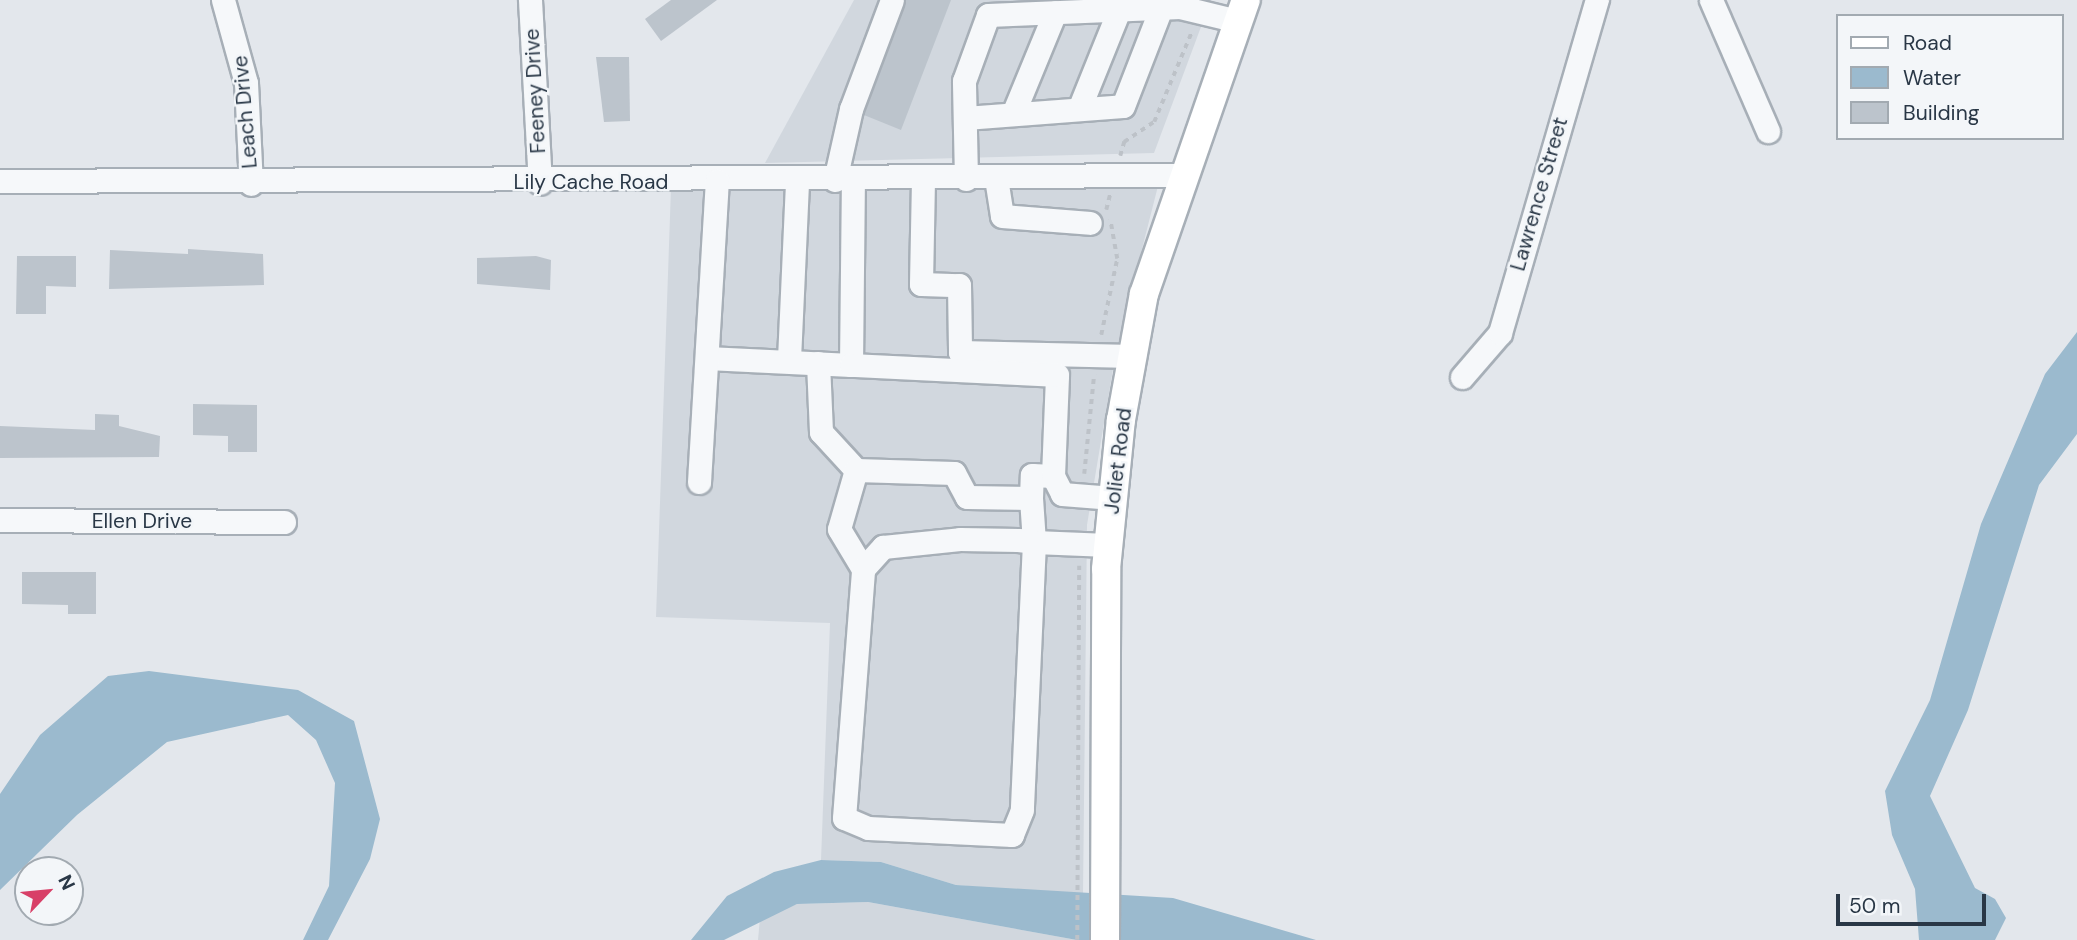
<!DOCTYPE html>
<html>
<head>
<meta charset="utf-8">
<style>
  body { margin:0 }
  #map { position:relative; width:2077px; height:940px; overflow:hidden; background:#e3e7ec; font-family:"DM Sans",sans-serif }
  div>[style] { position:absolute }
  .built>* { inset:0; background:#d1d7de }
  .water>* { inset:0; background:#9bbace }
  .building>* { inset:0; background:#bcc4cc }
  .path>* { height:3.5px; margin-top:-1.75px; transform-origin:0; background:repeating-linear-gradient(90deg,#bdc2c8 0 5px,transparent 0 10px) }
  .roads { filter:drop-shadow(2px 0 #a7afb7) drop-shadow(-2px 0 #a7afb7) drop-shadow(0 2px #a7afb7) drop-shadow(0 -2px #a7afb7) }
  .minor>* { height:23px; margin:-11.5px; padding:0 11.5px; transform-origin:11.5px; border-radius:11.5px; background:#f6f8fa }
  .major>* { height:28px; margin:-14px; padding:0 14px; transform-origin:14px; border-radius:14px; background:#fff }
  span { translate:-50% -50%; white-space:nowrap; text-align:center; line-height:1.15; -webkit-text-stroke:5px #f3f6f9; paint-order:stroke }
  .street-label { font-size:21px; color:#293746 }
  .legend { position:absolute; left:1836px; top:14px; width:228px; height:126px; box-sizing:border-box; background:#f3f6f9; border:2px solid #a2aab1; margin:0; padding:9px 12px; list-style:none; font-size:21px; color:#293746 }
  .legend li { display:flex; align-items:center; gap:14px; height:35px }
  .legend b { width:35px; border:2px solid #a2aab1 }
  .north { position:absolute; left:14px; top:856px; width:70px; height:70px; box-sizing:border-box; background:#f3f6f9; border:2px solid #a2aab1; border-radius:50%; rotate:64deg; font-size:19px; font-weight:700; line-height:28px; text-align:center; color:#293746 }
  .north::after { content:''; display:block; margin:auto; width:24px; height:32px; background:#d84068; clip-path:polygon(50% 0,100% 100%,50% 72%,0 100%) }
  .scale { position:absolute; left:1836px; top:894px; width:150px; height:32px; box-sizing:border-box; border:4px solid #293746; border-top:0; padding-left:9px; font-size:21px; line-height:24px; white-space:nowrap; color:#293746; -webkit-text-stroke:5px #f3f6f9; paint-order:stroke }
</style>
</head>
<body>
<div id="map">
  <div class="built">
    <i style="clip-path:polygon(854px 0,1211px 0,1154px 153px,765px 163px)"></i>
    <i style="clip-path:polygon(1158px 186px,1116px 351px,1087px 525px,1083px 896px,956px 885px,881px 862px,821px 860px,830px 623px,656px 617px,671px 188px)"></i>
    <i style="clip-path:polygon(868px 902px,1077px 940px,758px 940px,760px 918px,797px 904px)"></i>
  </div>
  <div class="water">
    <i style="clip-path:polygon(2077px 332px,2077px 434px,2039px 485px,1968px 710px,1930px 796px,1975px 888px,1995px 899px,2006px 918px,1995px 940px,1919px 940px,1915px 889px,1892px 835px,1885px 791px,1930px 700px,1981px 524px,2045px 374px)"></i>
    <i style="clip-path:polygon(149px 671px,298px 690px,354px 721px,380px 819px,370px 859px,328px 940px,303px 940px,329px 886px,335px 783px,316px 740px,288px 715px,167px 742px,77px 815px,0 890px,0 794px,40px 735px,108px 676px)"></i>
    <i style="clip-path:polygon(821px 860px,881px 862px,956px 885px,1173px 898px,1316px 940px,1077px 940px,868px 902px,797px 904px,724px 940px,691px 940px,727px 896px,774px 872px)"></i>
  </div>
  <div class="building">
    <i style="clip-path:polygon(671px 0,717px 0,661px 41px,645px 19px)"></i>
    <i style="clip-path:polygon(906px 0,951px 0,901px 130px,864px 115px)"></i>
    <i style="clip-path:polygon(596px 57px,629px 57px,630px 121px,604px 122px)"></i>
    <i style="clip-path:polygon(188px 249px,263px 254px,264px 285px,109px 289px,110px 250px,188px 254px)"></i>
    <i style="clip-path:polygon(17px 256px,76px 256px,76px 287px,46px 286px,46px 314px,16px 314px)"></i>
    <i style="clip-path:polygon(536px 256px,551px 260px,550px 290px,477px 284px,477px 258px)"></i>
    <i style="clip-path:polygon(193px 404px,257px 405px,257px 452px,228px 452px,228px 436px,193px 435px)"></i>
    <i style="clip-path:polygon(95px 414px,119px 415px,119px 426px,160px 436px,159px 457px,0 458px,0 426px,95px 430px)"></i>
    <i style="clip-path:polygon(22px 572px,96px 572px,96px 614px,68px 614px,68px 605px,22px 604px)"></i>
  </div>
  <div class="path">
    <i style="left:1120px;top:156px;width:15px;rotate:-74deg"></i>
    <i style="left:1124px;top:142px;width:36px;rotate:-34deg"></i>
    <i style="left:1154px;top:122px;width:99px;rotate:-67.3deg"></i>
    <i style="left:1106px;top:210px;width:16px;rotate:-76deg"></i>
    <i style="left:1101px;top:335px;width:78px;rotate:-78.1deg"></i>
    <i style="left:1117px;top:259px;width:40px;rotate:-100deg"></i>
    <i style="left:1084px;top:474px;width:100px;rotate:-84.3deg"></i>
    <i style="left:1077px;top:940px;width:374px;rotate:-89.7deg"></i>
  </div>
  <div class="roads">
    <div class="minor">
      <i style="left:223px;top:0;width:86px;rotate:74.5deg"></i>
      <i style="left:246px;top:83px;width:101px;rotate:87.2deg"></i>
      <i style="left:530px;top:0;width:183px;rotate:86.9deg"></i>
      <i style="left:1711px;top:0;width:143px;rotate:66.5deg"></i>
      <i style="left:1079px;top:109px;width:107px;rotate:-68deg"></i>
      <i style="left:1013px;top:114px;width:110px;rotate:-67.6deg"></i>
      <i style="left:965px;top:118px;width:158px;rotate:-4.3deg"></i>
      <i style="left:1123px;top:106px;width:105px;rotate:-68.8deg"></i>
      <i style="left:996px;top:178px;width:38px;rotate:81deg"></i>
      <i style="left:1002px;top:216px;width:88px;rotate:4.5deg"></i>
      <i style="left:923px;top:179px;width:105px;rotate:91.1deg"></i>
      <i style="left:921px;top:284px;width:38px;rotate:2deg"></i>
      <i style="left:959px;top:285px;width:67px;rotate:89.1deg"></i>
      <i style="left:960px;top:352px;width:172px;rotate:1.3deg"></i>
      <i style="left:966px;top:179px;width:98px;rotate:-91.2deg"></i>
      <i style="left:964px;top:81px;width:70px;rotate:-70deg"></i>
      <i style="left:988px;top:15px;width:192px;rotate:-2.4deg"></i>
      <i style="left:1180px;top:7px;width:60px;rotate:13.6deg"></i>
      <i style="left:835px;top:180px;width:73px;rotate:-77.3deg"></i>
      <i style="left:851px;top:109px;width:116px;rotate:-69.4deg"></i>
      <i style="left:0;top:181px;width:1181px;rotate:-0.29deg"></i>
      <i style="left:707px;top:358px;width:144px;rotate:2.8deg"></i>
      <i style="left:851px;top:365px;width:185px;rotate:-89.4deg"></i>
      <i style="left:789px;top:359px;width:179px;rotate:-87.4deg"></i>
      <i style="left:818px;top:363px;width:69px;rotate:87.5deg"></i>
      <i style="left:821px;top:432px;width:52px;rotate:47.4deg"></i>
      <i style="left:856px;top:470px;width:98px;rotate:1.8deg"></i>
      <i style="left:954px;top:473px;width:27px;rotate:62deg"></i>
      <i style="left:967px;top:497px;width:64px;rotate:0.9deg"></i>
      <i style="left:1031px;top:498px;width:23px;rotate:-88deg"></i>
      <i style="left:1032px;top:475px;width:21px;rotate:3deg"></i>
      <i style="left:1053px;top:476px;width:101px;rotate:-87.7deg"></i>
      <i style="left:1057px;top:375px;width:206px;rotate:-177.2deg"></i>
      <i style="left:1462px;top:377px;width:58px;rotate:-49.2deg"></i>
      <i style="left:1500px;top:333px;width:347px;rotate:-73.8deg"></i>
      <i style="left:856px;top:470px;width:61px;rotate:106.1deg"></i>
      <i style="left:839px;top:529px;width:47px;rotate:59deg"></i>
      <i style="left:1053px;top:476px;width:20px;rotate:63deg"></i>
      <i style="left:1062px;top:494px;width:51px;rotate:4.5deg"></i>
      <i style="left:699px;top:482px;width:302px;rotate:-86.6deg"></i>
      <i style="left:1031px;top:498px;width:44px;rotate:86.1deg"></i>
      <i style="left:1034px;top:542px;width:268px;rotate:92.6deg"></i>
      <i style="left:1022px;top:810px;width:27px;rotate:112deg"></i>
      <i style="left:1012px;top:835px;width:144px;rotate:-177.2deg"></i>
      <i style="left:868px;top:828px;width:26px;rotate:-157deg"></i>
      <i style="left:844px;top:818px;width:250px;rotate:-85.6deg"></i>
      <i style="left:863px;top:569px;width:30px;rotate:-48deg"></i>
      <i style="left:883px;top:547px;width:77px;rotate:-5.9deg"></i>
      <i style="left:960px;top:539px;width:58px;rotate:1deg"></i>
      <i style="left:1018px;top:540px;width:16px;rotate:7deg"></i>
      <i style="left:1034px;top:542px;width:74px;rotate:2.3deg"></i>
      <i style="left:0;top:520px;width:284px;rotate:0.4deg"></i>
    </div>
    <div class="major">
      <i style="left:1105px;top:940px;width:371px;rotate:-89.8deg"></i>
      <i style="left:1106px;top:569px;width:150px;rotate:-84.3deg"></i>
      <i style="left:1121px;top:420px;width:128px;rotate:-79.7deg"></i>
      <i style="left:1144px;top:294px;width:311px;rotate:-70.9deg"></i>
    </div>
  </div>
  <div class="street-label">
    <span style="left:535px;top:91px;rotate:-93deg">Feeney Drive</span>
    <span style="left:245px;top:112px;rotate:-95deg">Leach Drive</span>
    <span style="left:591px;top:182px">Lily Cache Road</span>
    <span style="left:1539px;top:194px;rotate:-74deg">Lawrence Street</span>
    <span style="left:1118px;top:461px;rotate:-83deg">Joliet Road</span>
    <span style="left:142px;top:521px">Ellen Drive</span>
  </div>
  <ul class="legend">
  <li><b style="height:9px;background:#fff"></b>Road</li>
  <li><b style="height:19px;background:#9bbace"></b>Water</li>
  <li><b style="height:19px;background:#bcc4cc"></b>Building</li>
  </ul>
  <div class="north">N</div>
  <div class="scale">50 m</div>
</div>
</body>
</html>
